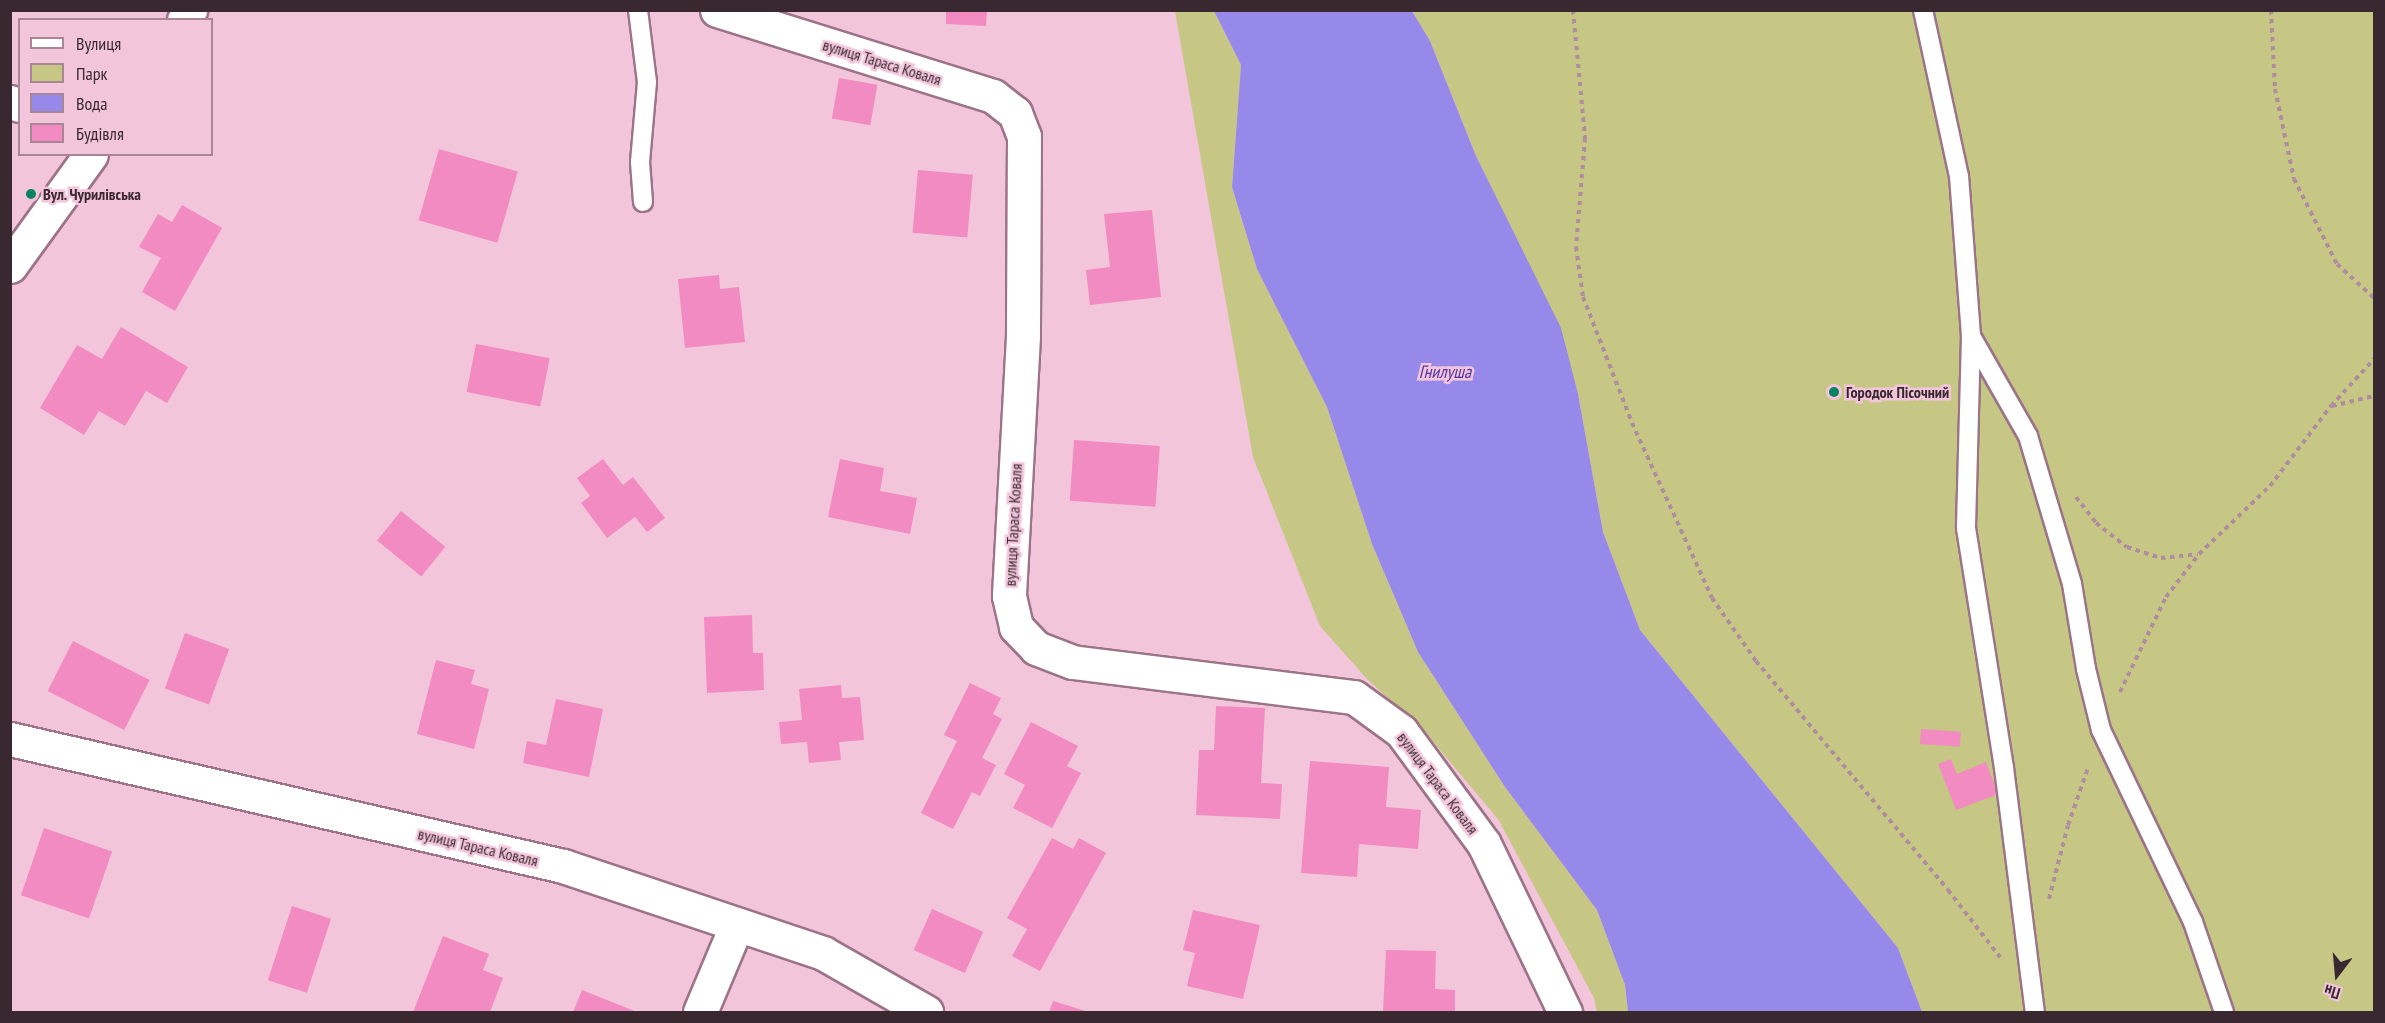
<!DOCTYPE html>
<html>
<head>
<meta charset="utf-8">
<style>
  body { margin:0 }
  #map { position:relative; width:2385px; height:1023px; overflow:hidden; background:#f2c5da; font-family:"PT Sans Narrow",sans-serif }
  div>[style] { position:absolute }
  .green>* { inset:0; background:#c6c685 }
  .water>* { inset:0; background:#9689ea }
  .building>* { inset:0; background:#f28bc1; transform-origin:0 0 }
  .path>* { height:4px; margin-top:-2px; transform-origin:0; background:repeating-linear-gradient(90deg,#b08d9e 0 4.5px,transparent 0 9px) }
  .roads { filter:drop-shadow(2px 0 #9c7387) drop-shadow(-2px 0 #9c7387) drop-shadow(0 2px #9c7387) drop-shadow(0 -2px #9c7387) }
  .lane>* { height:18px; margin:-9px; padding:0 9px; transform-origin:9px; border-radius:9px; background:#fff }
  .street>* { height:33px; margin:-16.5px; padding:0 16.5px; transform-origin:16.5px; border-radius:16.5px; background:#fff }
  .secondary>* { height:33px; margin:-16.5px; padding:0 16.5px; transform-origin:16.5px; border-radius:16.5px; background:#fff }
  .dots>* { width:16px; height:16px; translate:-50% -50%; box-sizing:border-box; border:3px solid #f2c5da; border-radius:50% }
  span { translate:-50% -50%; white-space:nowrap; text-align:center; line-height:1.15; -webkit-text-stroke:5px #f2c5da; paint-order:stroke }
  .street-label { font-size:16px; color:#392830 }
  .poi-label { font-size:16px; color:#392830; font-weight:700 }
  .left { translate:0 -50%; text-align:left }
  .water-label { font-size:18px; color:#5137a6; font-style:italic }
  .frame { position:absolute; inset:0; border:12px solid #392830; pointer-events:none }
  .legend { position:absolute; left:18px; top:18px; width:195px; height:138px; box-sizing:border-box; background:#f2c5da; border:2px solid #a88696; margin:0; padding:8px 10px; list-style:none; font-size:18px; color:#392830 }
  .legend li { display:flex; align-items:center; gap:12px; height:30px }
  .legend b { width:30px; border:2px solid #a88696 }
  .north { position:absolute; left:2307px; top:945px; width:60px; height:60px; -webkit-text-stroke:4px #f2c5da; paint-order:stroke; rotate:196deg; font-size:16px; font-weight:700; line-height:24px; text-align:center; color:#392830 }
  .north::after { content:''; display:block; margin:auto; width:21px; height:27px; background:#392830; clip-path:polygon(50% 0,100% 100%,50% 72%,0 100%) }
</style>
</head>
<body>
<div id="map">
  <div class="green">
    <i style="clip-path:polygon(1175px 11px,1214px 11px,1241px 65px,1232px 187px,1257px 269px,1327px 407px,1372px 544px,1418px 652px,1505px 787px,1597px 910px,1625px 985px,1628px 1012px,1597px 1012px,1594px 998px,1498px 819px,1425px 732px,1367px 679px,1320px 626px,1253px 457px)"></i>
    <i style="clip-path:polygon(1412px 11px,2374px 11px,2374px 1012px,1922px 1012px,1898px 948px,1640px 630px,1603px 532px,1578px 394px,1517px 242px,1476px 156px,1430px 41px)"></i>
  </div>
  <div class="water">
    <i style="clip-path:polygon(1214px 11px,1412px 11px,1430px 41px,1476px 156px,1561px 328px,1578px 394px,1603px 532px,1640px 630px,1898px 948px,1922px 1012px,1628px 1012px,1625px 985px,1597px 910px,1505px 787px,1418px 652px,1372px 544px,1327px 407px,1257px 269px,1232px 187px,1241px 65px)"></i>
  </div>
  <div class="building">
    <i style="clip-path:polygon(946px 10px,987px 10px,986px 26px,946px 24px)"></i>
    <i style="left:839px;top:78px;width:39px;height:41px;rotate:10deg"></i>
    <i style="left:439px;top:149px;width:82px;height:74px;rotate:16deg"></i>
    <i style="left:918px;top:170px;width:55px;height:63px;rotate:5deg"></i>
    <i style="clip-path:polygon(182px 205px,222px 228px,175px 311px,142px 292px,161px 258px,139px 247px,158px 214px,172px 222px)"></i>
    <i style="clip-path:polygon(1152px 210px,1161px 297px,1090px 305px,1086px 270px,1110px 267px,1104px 214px)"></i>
    <i style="clip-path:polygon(719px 275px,720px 289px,739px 287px,745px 342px,685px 348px,678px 279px)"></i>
    <i style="clip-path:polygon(121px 327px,188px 367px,167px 403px,146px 391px,125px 426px,99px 411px,84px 435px,40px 408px,77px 345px,102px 359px)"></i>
    <i style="left:476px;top:344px;width:75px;height:49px;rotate:11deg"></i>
    <i style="left:1074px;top:440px;width:86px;height:61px;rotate:4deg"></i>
    <i style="clip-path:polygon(603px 459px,623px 485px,633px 477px,665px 518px,647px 532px,635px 517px,607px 538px,581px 503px,590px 496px,577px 478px)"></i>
    <i style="clip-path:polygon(840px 459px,884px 468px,880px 491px,917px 498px,910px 534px,828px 517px)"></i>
    <i style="left:401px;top:511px;width:57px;height:38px;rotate:39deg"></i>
    <i style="clip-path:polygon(752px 615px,753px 653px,763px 653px,764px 690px,707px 693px,704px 617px)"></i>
    <i style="left:185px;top:633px;width:47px;height:59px;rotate:20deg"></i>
    <i style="left:73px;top:641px;width:86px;height:56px;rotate:27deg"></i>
    <i style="clip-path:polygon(436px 660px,475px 670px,471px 684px,489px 689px,474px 749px,417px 734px)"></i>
    <i style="clip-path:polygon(970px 683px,1001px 698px,993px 714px,1002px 719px,982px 758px,996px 765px,980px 796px,972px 792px,953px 829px,921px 813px,957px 741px,944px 735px)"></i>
    <i style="clip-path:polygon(841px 685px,842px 698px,860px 697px,864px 740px,839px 742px,841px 760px,809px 763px,807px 742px,781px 744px,779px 722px,802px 720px,799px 689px)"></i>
    <i style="clip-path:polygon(556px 699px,603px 709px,589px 777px,523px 763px,527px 741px,546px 745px)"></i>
    <i style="clip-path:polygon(1216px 706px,1265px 708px,1261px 783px,1282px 784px,1280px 819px,1196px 815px,1199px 750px,1214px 750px)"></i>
    <i style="clip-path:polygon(1031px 722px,1078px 746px,1067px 766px,1081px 773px,1052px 828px,1013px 808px,1025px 785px,1004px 774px)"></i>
    <i style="left:1921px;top:729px;width:40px;height:15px;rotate:4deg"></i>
    <i style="clip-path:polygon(1951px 759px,1957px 774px,1986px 762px,1998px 794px,1956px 810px,1938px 764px)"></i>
    <i style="clip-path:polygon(1310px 761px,1389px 767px,1386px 807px,1421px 810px,1418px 849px,1359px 844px,1357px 877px,1301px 873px)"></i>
    <i style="left:44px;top:828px;width:72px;height:71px;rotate:19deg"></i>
    <i style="clip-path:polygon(1052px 838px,1073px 849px,1079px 838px,1106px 853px,1040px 971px,1012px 956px,1027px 929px,1007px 918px)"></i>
    <i style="left:292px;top:906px;width:41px;height:78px;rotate:18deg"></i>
    <i style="left:932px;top:909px;width:56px;height:45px;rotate:24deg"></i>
    <i style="clip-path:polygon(1193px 910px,1260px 925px,1243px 999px,1187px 986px,1195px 953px,1183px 950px)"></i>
    <i style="clip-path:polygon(443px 936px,489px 954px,483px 970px,503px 978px,490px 1012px,413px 1012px)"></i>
    <i style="clip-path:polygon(1386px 950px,1436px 951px,1435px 989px,1455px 990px,1455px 1012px,1383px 1012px)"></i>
    <i style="clip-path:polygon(582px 990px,637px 1012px,573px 1012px)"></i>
    <i style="clip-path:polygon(1053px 1001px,1089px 1012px,1049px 1012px)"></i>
  </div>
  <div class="path">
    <i style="left:1573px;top:10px;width:129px;rotate:84.6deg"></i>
    <i style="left:1585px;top:138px;width:109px;rotate:94.7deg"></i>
    <i style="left:1576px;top:247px;width:50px;rotate:82deg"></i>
    <i style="left:1583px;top:297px;width:135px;rotate:68.7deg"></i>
    <i style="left:1632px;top:423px;width:192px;rotate:65.4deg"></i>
    <i style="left:1712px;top:598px;width:77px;rotate:55.1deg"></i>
    <i style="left:1756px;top:661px;width:299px;rotate:50deg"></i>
    <i style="left:1948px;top:890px;width:85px;rotate:52.2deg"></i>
    <i style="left:2271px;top:10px;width:79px;rotate:87.1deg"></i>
    <i style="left:2275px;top:89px;width:92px;rotate:78.1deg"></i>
    <i style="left:2294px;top:179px;width:95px;rotate:63.2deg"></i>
    <i style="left:2337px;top:264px;width:50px;rotate:42.6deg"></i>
    <i style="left:2332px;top:406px;width:43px;rotate:-13.4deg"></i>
    <i style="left:2076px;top:497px;width:33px;rotate:52deg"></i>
    <i style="left:2096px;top:523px;width:39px;rotate:38deg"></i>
    <i style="left:2127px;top:547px;width:36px;rotate:18deg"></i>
    <i style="left:2161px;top:558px;width:37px;rotate:-6deg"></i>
    <i style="left:2120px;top:692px;width:106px;rotate:-64.2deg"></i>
    <i style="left:2166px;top:597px;width:54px;rotate:-52.5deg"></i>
    <i style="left:2199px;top:554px;width:98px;rotate:-43.8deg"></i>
    <i style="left:2270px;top:486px;width:101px;rotate:-52.7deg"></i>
    <i style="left:2331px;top:406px;width:64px;rotate:-47.5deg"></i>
    <i style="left:2049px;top:899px;width:76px;rotate:-75.6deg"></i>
    <i style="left:2068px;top:825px;width:60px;rotate:-70.7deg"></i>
  </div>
  <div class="roads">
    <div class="lane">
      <i style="left:638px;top:10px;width:73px;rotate:82.9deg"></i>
      <i style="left:647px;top:82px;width:80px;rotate:95deg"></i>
      <i style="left:640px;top:162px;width:40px;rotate:85.7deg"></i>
      <i style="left:1923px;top:10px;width:170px;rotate:77.8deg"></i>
      <i style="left:1959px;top:176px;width:160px;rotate:85.7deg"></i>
      <i style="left:1971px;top:336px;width:192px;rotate:91.5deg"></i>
      <i style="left:1966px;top:528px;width:243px;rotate:81deg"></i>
      <i style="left:2004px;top:768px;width:246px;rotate:82.8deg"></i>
      <i style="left:1971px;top:336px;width:115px;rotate:60.3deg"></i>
      <i style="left:2028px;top:436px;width:154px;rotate:73.4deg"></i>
      <i style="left:2072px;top:584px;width:86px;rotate:80.6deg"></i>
      <i style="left:2086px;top:669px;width:63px;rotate:76.2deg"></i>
      <i style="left:2101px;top:730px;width:213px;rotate:64.4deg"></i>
      <i style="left:2193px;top:922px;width:95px;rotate:71deg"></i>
    </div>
    <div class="street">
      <i style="left:717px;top:10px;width:289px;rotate:17.3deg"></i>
      <i style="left:993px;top:96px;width:28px;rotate:38deg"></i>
      <i style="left:1015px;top:113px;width:25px;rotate:69deg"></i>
      <i style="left:1024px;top:136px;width:200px;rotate:90.3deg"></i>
      <i style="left:1023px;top:336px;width:260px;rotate:93.1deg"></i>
      <i style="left:1009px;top:596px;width:32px;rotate:77deg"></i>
      <i style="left:1016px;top:627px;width:29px;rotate:46deg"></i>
      <i style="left:1036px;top:648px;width:39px;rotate:21deg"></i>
      <i style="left:1072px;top:662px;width:284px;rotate:7.1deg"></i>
      <i style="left:1354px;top:697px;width:58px;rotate:35.9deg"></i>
      <i style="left:1401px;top:731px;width:140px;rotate:53.7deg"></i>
      <i style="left:1484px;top:844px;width:187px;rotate:64.3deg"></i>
      <i style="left:10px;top:102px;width:10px;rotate:17deg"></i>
      <i style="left:10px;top:739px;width:567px;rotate:12.93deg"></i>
      <i style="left:563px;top:866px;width:274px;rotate:18.5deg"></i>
      <i style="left:823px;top:953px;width:119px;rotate:29.8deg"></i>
      <i style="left:700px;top:1012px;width:95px;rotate:-67.2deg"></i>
    </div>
    <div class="secondary">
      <i style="left:184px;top:20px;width:12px;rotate:-59deg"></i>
      <i style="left:10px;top:266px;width:138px;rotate:-54.1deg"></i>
    </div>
  </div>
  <div class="dots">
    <i style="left:31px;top:194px;background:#078363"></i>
    <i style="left:1834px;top:392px;background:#078363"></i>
  </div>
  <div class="street-label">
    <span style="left:882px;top:62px;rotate:17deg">вулиця Тараса Коваля</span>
    <span style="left:1013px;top:525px;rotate:-87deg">вулиця Тараса Коваля</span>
    <span style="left:1438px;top:783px;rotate:53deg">вулиця Тараса Коваля</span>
    <span style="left:478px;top:847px;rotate:13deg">вулиця Тараса Коваля</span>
  </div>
  <div class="poi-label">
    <span class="left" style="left:43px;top:194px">Вул. Чурилівська</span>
    <span class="left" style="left:1846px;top:392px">Городок Пісочний</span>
  </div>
  <div class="water-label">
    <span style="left:1445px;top:372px">Гнилуша</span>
  </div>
  <div class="frame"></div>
  <ul class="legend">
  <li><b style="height:8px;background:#fff"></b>Вулиця</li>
  <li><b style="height:16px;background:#c6c685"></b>Парк</li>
  <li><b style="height:16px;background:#9689ea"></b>Вода</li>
  <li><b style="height:16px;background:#f28bc1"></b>Будівля</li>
  </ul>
  <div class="north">Пн</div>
</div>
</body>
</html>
